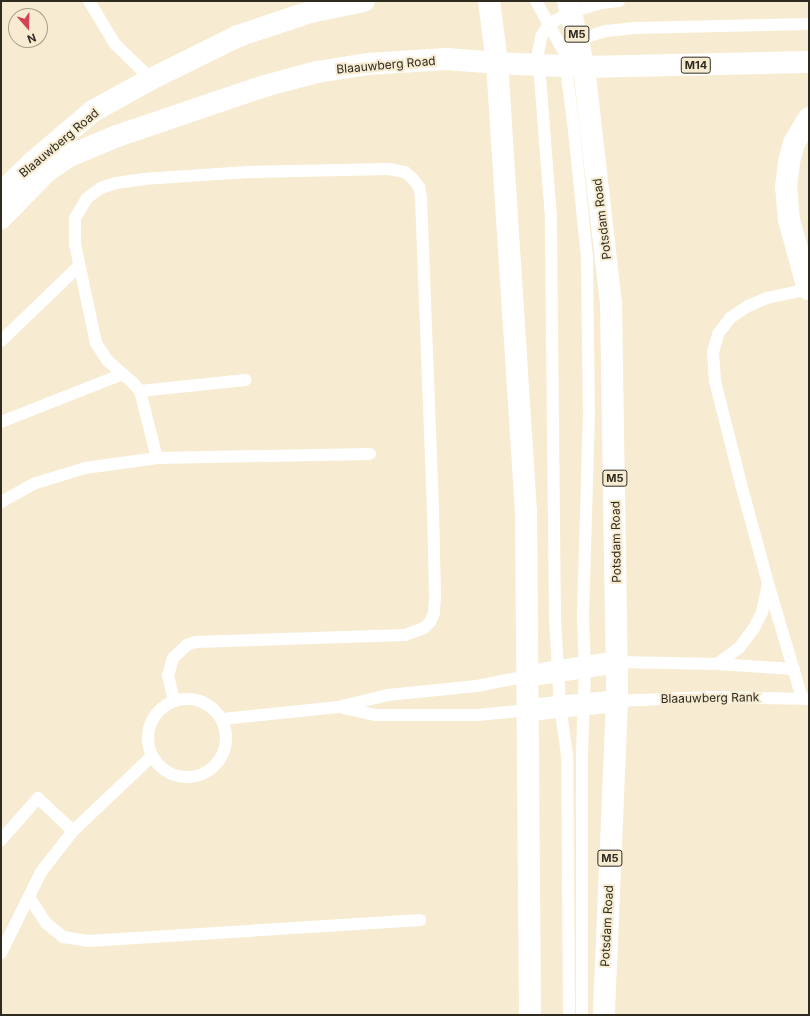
<!DOCTYPE html>
<html>
<head>
<meta charset="utf-8">
<style>
  body { margin:0 }
  #map { position:relative; width:810px; height:1016px; overflow:hidden; background:#f7ecd1; font-family:Inter,sans-serif }
  div>[style] { position:absolute }
  .service>* { height:12px; margin:-6px; padding:0 6px; transform-origin:6px; border-radius:6px; background:#fff }
  .service>.ring { margin:-6px; padding:0; box-sizing:content-box; background:none; border:12px solid #fff; border-radius:50% }
  .minor>* { height:22px; margin:-11px; padding:0 11px; transform-origin:11px; border-radius:11px; background:#fff }
  .primary>* { height:22px; margin:-11px; padding:0 11px; transform-origin:11px; border-radius:11px; background:#fff }
  span { translate:-50% -50%; white-space:nowrap; text-align:center; line-height:1.15; -webkit-text-stroke:4px #f7ecd1; paint-order:stroke }
  .shield-label span { padding:1px 3px; background:#f7ecd1; border:1px solid; border-radius:3px; -webkit-text-stroke-width:0 }
  .shield-label { font-size:11px; color:#2f2b21; font-weight:700 }
  .street-label { font-size:12px; color:#2f2b21 }
  .frame { position:absolute; inset:0; border:2px solid #2f2b21; pointer-events:none }
  .north { position:absolute; left:8px; top:8px; width:40px; height:40px; box-sizing:border-box; background:#f7ecd1; border:1px solid #a79f8b; border-radius:50%; rotate:160deg; font-size:11px; font-weight:700; line-height:16px; text-align:center; color:#2f2b21 }
  .north::after { content:''; display:block; margin:auto; width:14px; height:18px; background:#d44353; clip-path:polygon(50% 0,100% 100%,50% 72%,0 100%) }
</style>
</head>
<body>
<div id="map">
  <div class="service">
    <i style="left:89px;top:1px;width:50px;rotate:58.8deg"></i>
    <i style="left:115px;top:44px;width:50px;rotate:44.2deg"></i>
    <i style="left:536px;top:1px;width:58px;rotate:61.2deg"></i>
    <i style="left:564px;top:52px;width:79px;rotate:82.7deg"></i>
    <i style="left:574px;top:130px;width:129px;rotate:84.2deg"></i>
    <i style="left:587px;top:258px;width:154px;rotate:89.3deg"></i>
    <i style="left:589px;top:412px;width:206px;rotate:91.7deg"></i>
    <i style="left:583px;top:618px;width:49px;rotate:87.7deg"></i>
    <i style="left:585px;top:667px;width:88px;rotate:92deg"></i>
    <i style="left:582px;top:755px;width:260px;rotate:90deg"></i>
    <i style="left:573px;top:41px;width:34px;rotate:-17deg"></i>
    <i style="left:606px;top:31px;width:29px;rotate:-6deg"></i>
    <i style="left:635px;top:28px;width:174px;rotate:-1.3deg"></i>
    <i style="left:1px;top:341px;width:108px;rotate:-43.9deg"></i>
    <i style="left:140px;top:391px;width:106px;rotate:-6deg"></i>
    <i style="left:1px;top:422px;width:131px;rotate:-21.5deg"></i>
    <i style="left:157px;top:458px;width:69px;rotate:-104.2deg"></i>
    <i style="left:140px;top:391px;width:12px;rotate:-132deg"></i>
    <i style="left:132px;top:382px;width:33px;rotate:-139deg"></i>
    <i style="left:107px;top:360px;width:20px;rotate:-123deg"></i>
    <i style="left:96px;top:343px;width:101px;rotate:-102deg"></i>
    <i style="left:75px;top:244px;width:26px;rotate:-90deg"></i>
    <i style="left:75px;top:218px;width:23px;rotate:-59deg"></i>
    <i style="left:87px;top:198px;width:17px;rotate:-36deg"></i>
    <i style="left:101px;top:188px;width:16px;rotate:-18deg"></i>
    <i style="left:116px;top:183px;width:27px;rotate:-8deg"></i>
    <i style="left:143px;top:179px;width:105px;rotate:-3.8deg"></i>
    <i style="left:248px;top:172px;width:141px;rotate:-1.2deg"></i>
    <i style="left:389px;top:169px;width:16px;rotate:11deg"></i>
    <i style="left:405px;top:172px;width:11px;rotate:41deg"></i>
    <i style="left:413px;top:179px;width:10px;rotate:53deg"></i>
    <i style="left:419px;top:187px;width:10px;rotate:79deg"></i>
    <i style="left:421px;top:197px;width:312px;rotate:87.8deg"></i>
    <i style="left:433px;top:509px;width:88px;rotate:88.7deg"></i>
    <i style="left:435px;top:597px;width:16px;rotate:94deg"></i>
    <i style="left:434px;top:613px;width:10px;rotate:114deg"></i>
    <i style="left:430px;top:622px;width:8px;rotate:135deg"></i>
    <i style="left:424px;top:628px;width:20px;rotate:160deg"></i>
    <i style="left:405px;top:635px;width:209px;rotate:178.1deg"></i>
    <i style="left:196px;top:642px;width:9px;rotate:162deg"></i>
    <i style="left:187px;top:645px;width:19px;rotate:137deg"></i>
    <i style="left:173px;top:658px;width:18px;rotate:106deg"></i>
    <i style="left:168px;top:675px;width:27px;rotate:77deg"></i>
    <i style="left:1px;top:502px;width:37px;rotate:-29deg"></i>
    <i style="left:33px;top:484px;width:54px;rotate:-17.1deg"></i>
    <i style="left:85px;top:468px;width:73px;rotate:-7.9deg"></i>
    <i style="left:157px;top:458px;width:213px;rotate:-1.1deg"></i>
    <i style="left:617px;top:662px;width:100px;rotate:1.1deg"></i>
    <i style="left:717px;top:664px;width:77px;rotate:3.7deg"></i>
    <i style="left:717px;top:664px;width:27px;rotate:-36deg"></i>
    <i style="left:739px;top:648px;width:25px;rotate:-53deg"></i>
    <i style="left:754px;top:628px;width:18px;rotate:-63deg"></i>
    <i style="left:762px;top:612px;width:29px;rotate:-78deg"></i>
    <i style="left:802px;top:698px;width:120px;rotate:-106.5deg"></i>
    <i style="left:768px;top:583px;width:103px;rotate:-105.3deg"></i>
    <i style="left:741px;top:484px;width:106px;rotate:-104.2deg"></i>
    <i style="left:715px;top:381px;width:29px;rotate:-94deg"></i>
    <i style="left:713px;top:352px;width:19px;rotate:-74deg"></i>
    <i style="left:718px;top:334px;width:20px;rotate:-53deg"></i>
    <i style="left:730px;top:318px;width:22px;rotate:-34deg"></i>
    <i style="left:748px;top:306px;width:21px;rotate:-23deg"></i>
    <i style="left:767px;top:298px;width:43px;rotate:-12.1deg"></i>
    <i class="ring" style="left:148px;top:699px;width:66px;height:66px"></i>
    <i style="left:617px;top:701px;width:92px;rotate:-2.5deg"></i>
    <i style="left:709px;top:697px;width:100px;rotate:1.1deg"></i>
    <i style="left:343px;top:708px;width:35px;rotate:12deg"></i>
    <i style="left:377px;top:715px;width:101px"></i>
    <i style="left:478px;top:715px;width:51px;rotate:-5.6deg"></i>
    <i style="left:222px;top:719px;width:117px;rotate:-5.9deg"></i>
    <i style="left:338px;top:707px;width:51px;rotate:-13.5deg"></i>
    <i style="left:388px;top:695px;width:89px;rotate:-5.8deg"></i>
    <i style="left:477px;top:686px;width:51px;rotate:-11.3deg"></i>
    <i style="left:1px;top:840px;width:56px;rotate:-48.6deg"></i>
    <i style="left:38px;top:798px;width:48px;rotate:43.3deg"></i>
    <i style="left:29px;top:897px;width:31px;rotate:57deg"></i>
    <i style="left:46px;top:923px;width:22px;rotate:39deg"></i>
    <i style="left:63px;top:937px;width:25px;rotate:9deg"></i>
    <i style="left:88px;top:941px;width:333px;rotate:-3.6deg"></i>
    <i style="left:1px;top:953px;width:90px;rotate:-63.7deg"></i>
    <i style="left:41px;top:872px;width:52px;rotate:-52deg"></i>
    <i style="left:73px;top:831px;width:108px;rotate:-43.5deg"></i>
    <i style="left:569px;top:1015px;width:260px;rotate:-90.4deg"></i>
    <i style="left:567px;top:755px;width:49px;rotate:-98.1deg"></i>
    <i style="left:560px;top:706px;width:87px;rotate:-93.3deg"></i>
    <i style="left:555px;top:619px;width:402px;rotate:-90.6deg"></i>
    <i style="left:551px;top:217px;width:165px;rotate:-94.5deg"></i>
    <i style="left:538px;top:53px;width:16px;rotate:-79deg"></i>
    <i style="left:541px;top:37px;width:15px;rotate:-58deg"></i>
    <i style="left:549px;top:24px;width:25px;rotate:-29deg"></i>
    <i style="left:571px;top:12px;width:31px;rotate:-17deg"></i>
    <i style="left:601px;top:3px;width:18px;rotate:-6deg"></i>
  </div>
  <div class="minor">
    <i style="left:1px;top:193px;width:45px;rotate:-44.1deg"></i>
    <i style="left:33px;top:162px;width:79px;rotate:-40.4deg"></i>
    <i style="left:93px;top:111px;width:66px;rotate:-28.9deg"></i>
    <i style="left:151px;top:79px;width:97px;rotate:-26.3deg"></i>
    <i style="left:238px;top:36px;width:76px;rotate:-18.4deg"></i>
    <i style="left:310px;top:12px;width:55px;rotate:-11.5deg"></i>
    <i style="left:1px;top:218px;width:66px;rotate:-45.6deg"></i>
    <i style="left:47px;top:171px;width:27px;rotate:-34deg"></i>
    <i style="left:69px;top:156px;width:52px;rotate:-22.6deg"></i>
    <i style="left:117px;top:136px;width:156px;rotate:-18.7deg"></i>
    <i style="left:265px;top:86px;width:54px;rotate:-15.1deg"></i>
    <i style="left:317px;top:72px;width:52px;rotate:-8.9deg"></i>
    <i style="left:368px;top:64px;width:79px;rotate:-3.6deg"></i>
    <i style="left:447px;top:59px;width:50px;rotate:4.6deg"></i>
  </div>
  <div class="primary">
    <i style="left:489px;top:1px;width:63px;rotate:82.6deg"></i>
    <i style="left:497px;top:63px;width:450px;rotate:86.3deg"></i>
    <i style="left:526px;top:512px;width:503px;rotate:89.54deg"></i>
    <i style="left:568px;top:1px;width:68px;rotate:76.4deg"></i>
    <i style="left:584px;top:67px;width:238px;rotate:83.5deg"></i>
    <i style="left:611px;top:303px;width:398px;rotate:89.1deg"></i>
    <i style="left:617px;top:701px;width:314px;rotate:92.4deg"></i>
    <i style="left:310px;top:12px;width:21px;rotate:-31deg"></i>
    <i style="left:497px;top:63px;width:87px;rotate:2.6deg"></i>
    <i style="left:584px;top:67px;width:225px;rotate:-1.3deg"></i>
    <i style="left:808px;top:289px;width:72px;rotate:-105.4deg"></i>
    <i style="left:789px;top:220px;width:33px;rotate:-95deg"></i>
    <i style="left:786px;top:187px;width:25px;rotate:-83deg"></i>
    <i style="left:789px;top:162px;width:20px;rotate:-75deg"></i>
    <i style="left:794px;top:143px;width:29px;rotate:-59deg"></i>
    <i style="left:527px;top:676px;width:91px;rotate:-8.8deg"></i>
    <i style="left:529px;top:710px;width:88px;rotate:-5.8deg"></i>
  </div>
  <div class="shield-label">
    <span style="left:577px;top:34px">M5</span>
    <span style="left:696px;top:65px">M14</span>
    <span style="left:615px;top:478px">M5</span>
    <span style="left:610px;top:858px">M5</span>
  </div>
  <div class="street-label">
    <span style="left:386px;top:65px;rotate:-5deg">Blaauwberg Road</span>
    <span style="left:59px;top:143px;rotate:-40deg">Blaauwberg Road</span>
    <span style="left:602px;top:219px;rotate:-97deg">Potsdam Road</span>
    <span style="left:616px;top:542px;rotate:-91deg">Potsdam Road</span>
    <span style="left:710px;top:698px;rotate:-1deg">Blaauwberg Rank</span>
    <span style="left:607px;top:926px;rotate:-87deg">Potsdam Road</span>
  </div>
  <div class="frame"></div>
  <div class="north">N</div>
</div>
</body>
</html>
